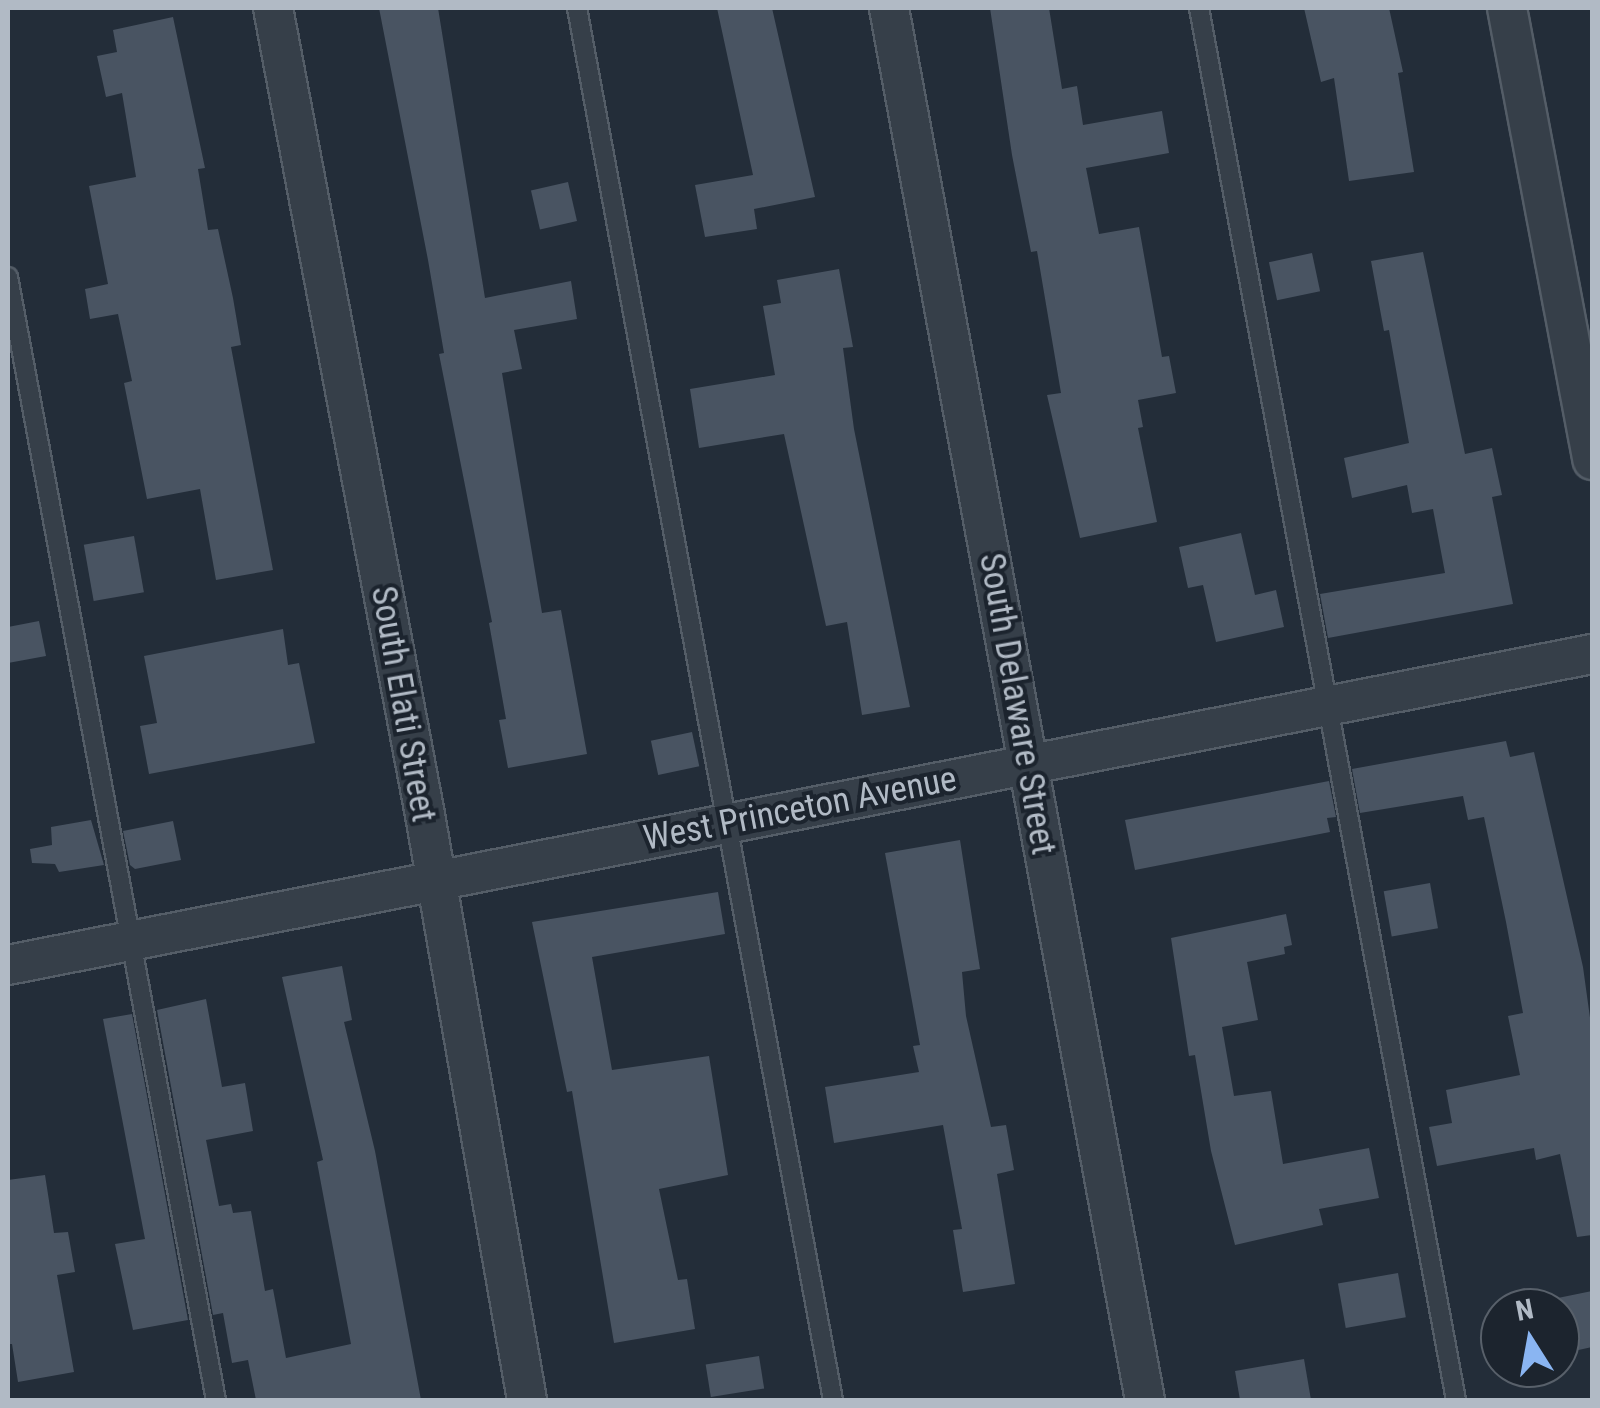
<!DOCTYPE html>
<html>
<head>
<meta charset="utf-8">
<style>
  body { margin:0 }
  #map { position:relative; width:1600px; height:1408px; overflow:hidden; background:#232d39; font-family:"Roboto Condensed",sans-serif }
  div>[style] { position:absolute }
  .building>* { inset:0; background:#495462; transform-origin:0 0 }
  .roads { filter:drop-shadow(2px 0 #545d67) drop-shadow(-2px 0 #545d67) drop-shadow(0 2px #545d67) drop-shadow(0 -2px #545d67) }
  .lane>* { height:18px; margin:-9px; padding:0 9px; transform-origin:9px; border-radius:9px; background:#363f49 }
  .street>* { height:38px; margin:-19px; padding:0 19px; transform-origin:19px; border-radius:19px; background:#363f49 }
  span { translate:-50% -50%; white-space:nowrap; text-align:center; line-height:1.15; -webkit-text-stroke:8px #1c242e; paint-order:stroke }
  .street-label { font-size:35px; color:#b1bac5 }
  .frame { position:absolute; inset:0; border:10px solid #b1bac5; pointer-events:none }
  .north { position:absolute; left:1480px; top:1288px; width:100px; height:100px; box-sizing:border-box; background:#1c242e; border:2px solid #58606a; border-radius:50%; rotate:349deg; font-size:28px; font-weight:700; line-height:40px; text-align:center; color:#b1bac5 }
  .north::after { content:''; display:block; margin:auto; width:35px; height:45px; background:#8ab5f2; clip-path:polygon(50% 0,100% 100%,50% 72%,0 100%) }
</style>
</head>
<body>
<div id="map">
  <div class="building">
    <i style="clip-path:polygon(379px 8px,438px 8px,485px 298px,571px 281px,577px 319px,514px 330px,522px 369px,502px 373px,542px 613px,561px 610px,587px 754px,508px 768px,499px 720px,506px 719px,489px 623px,492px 622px,439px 354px,444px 353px,428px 260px)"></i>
    <i style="clip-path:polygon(717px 8px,772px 8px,815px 197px,754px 209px,757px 229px,705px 237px,695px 185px,753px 175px)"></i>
    <i style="clip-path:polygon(990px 8px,1049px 8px,1062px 89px,1077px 86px,1083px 125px,1162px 111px,1169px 153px,1086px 168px,1099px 234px,1139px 227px,1162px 357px,1169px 356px,1176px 393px,1138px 400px,1143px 427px,1138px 428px,1157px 522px,1080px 538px,1047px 395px,1061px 393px,1037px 251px,1031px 252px,1012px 155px)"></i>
    <i style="clip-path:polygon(1304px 8px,1389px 8px,1403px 72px,1398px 73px,1414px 172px,1349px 181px,1334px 78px,1321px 82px)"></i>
    <i style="clip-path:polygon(173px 17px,205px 168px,198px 169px,208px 230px,218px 229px,233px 298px,241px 345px,231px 347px,273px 570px,216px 580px,200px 489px,147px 499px,124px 383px,132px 381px,118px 314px,90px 319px,85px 289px,108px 284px,89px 186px,136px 177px,122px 93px,106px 97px,97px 56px,117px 52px,113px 30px)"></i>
    <i style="left:568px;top:182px;width:40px;height:38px;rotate:77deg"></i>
    <i style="clip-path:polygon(1423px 252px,1465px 454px,1492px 448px,1502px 495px,1492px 497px,1513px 604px,1328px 638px,1320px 594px,1445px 573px,1433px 509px,1412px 513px,1407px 485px,1352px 498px,1344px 458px,1409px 443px,1389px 330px,1384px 331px,1371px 261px)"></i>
    <i style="left:1312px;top:253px;width:39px;height:44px;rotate:78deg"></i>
    <i style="clip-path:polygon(839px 269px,853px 347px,843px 348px,854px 429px,910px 707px,862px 715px,847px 622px,826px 626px,784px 434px,699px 448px,690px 389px,775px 375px,763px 306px,781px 303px,777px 280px)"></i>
    <i style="clip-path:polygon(1241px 533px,1255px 595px,1276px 590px,1284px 627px,1216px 642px,1203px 585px,1188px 588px,1179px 547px)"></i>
    <i style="left:134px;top:536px;width:57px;height:51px;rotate:80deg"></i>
    <i style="clip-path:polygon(39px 621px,46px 656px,8px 663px,8px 627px)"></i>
    <i style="clip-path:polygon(283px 629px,288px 665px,299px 663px,315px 743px,149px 774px,140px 726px,157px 723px,144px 656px)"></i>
    <i style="left:692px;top:732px;width:35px;height:42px;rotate:78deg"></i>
    <i style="clip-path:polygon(1506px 741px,1510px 757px,1534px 752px,1583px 967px,1592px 1032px,1592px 1235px,1577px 1237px,1560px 1154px,1536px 1160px,1534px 1148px,1437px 1166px,1429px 1127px,1452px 1123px,1446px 1090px,1520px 1075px,1508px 1016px,1523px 1013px,1506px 922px,1484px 817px,1468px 820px,1463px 796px,1360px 813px,1352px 769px)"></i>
    <i style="clip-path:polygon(1329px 781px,1336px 817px,1327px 818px,1330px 832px,1135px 870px,1125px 820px)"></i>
    <i style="clip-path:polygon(91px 820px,104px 865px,59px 872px,55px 864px,32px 863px,30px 849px,52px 845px,51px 827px)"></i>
    <i style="clip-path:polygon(173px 821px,181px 860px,135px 869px,130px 865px,123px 831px)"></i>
    <i style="clip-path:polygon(960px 840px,980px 969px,962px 972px,966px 1016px,991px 1127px,1006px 1125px,1014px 1170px,997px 1174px,1015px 1284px,963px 1292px,953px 1230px,962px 1229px,943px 1125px,834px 1143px,825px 1087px,919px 1072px,913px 1046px,920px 1045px,885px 853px)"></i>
    <i style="left:1430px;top:883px;width:46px;height:47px;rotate:80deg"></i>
    <i style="clip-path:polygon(718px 892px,725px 934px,592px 957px,612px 1070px,709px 1056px,728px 1175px,659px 1189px,678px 1280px,687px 1279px,695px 1329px,614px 1343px,572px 1091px,567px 1092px,532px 922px)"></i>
    <i style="clip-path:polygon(1286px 914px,1292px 945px,1284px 947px,1285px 954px,1247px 962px,1258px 1020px,1222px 1027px,1234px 1096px,1271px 1091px,1283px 1164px,1369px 1148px,1379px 1198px,1319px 1209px,1323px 1225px,1235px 1245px,1211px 1151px,1195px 1055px,1189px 1056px,1171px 938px)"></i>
    <i style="clip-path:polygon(342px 966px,352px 1020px,344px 1022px,375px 1151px,421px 1400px,256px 1400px,248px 1360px,232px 1363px,223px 1313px,213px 1315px,157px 1010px,206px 999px,222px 1087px,245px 1083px,253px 1131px,206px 1140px,219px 1206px,231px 1204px,233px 1213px,251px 1211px,265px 1291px,273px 1289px,286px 1358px,351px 1344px,317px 1162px,323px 1160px,282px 977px)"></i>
    <i style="clip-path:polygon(132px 1014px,188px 1320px,133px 1330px,115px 1244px,145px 1239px,103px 1019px)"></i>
    <i style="clip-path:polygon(45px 1175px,54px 1233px,68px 1232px,75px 1272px,57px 1275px,74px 1372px,18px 1382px,12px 1344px,8px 1344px,8px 1180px)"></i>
    <i style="left:1398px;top:1273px;width:45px;height:61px;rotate:80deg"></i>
    <i style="clip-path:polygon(1592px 1291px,1592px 1347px,1565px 1353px,1560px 1308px,1555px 1308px,1553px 1299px)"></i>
    <i style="left:759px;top:1356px;width:33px;height:54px;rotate:81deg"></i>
    <i style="clip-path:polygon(1304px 1359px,1311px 1400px,1240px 1400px,1235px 1371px)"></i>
  </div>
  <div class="roads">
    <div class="lane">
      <i style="left:577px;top:8px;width:1415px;rotate:79.58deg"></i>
      <i style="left:1199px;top:8px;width:1416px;rotate:79.54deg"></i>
      <i style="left:8px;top:277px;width:1142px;rotate:79.51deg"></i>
    </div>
    <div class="street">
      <i style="left:273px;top:8px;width:821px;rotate:79.33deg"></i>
      <i style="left:425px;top:815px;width:594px;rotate:80.11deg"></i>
      <i style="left:889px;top:8px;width:1415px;rotate:79.58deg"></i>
      <i style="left:1507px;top:8px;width:460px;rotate:79.3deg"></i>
      <i style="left:8px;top:965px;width:1614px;rotate:-11.11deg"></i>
    </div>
  </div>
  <div class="street-label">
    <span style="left:403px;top:704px;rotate:80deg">South Elati Street</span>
    <span style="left:1017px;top:704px;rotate:80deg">South Delaware Street</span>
    <span style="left:800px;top:809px;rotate:-11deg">West Princeton Avenue</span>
  </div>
  <div class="frame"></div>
  <div class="north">N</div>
</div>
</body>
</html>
